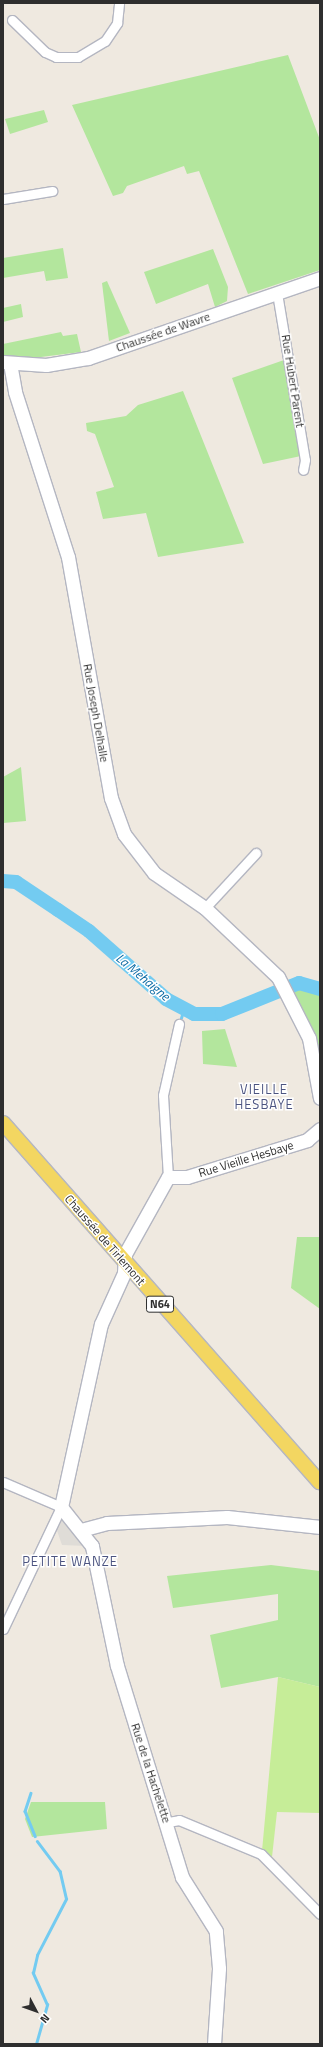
<!DOCTYPE html>
<html>
<head>
<meta charset="utf-8">
<style>
  body { margin:0 }
  #map { position:relative; width:323px; height:2047px; overflow:hidden; background:#efe9e0; font-family:"Titillium Web",sans-serif }
  div>[style] { position:absolute }
  .green>* { inset:0; background:#b3e69d }
  .pitch>* { inset:0; background:#c6ed98 }
  .plaza>* { inset:0; background:#dfdcd7 }
  .stream>* { height:2.5px; margin:-1.25px; padding:0 1.25px; transform-origin:1.25px; border-radius:1.25px; background:#73cbf1 }
  .river>* { height:14px; margin:-7px; padding:0 7px; transform-origin:7px; border-radius:7px; background:#73cbf1 }
  .roads { filter:drop-shadow(1px 0 #b4b6c1) drop-shadow(-1px 0 #b4b6c1) drop-shadow(0 1px #b4b6c1) drop-shadow(0 -1px #b4b6c1) }
  .street>* { height:9px; margin:-4.5px; padding:0 4.5px; transform-origin:4.5px; border-radius:4.5px; background:#fff }
  .secondary>* { height:13px; margin:-6.5px; padding:0 6.5px; transform-origin:6.5px; border-radius:6.5px; background:#fff }
  .primary>* { height:14px; margin:-7px; padding:0 7px; transform-origin:7px; border-radius:7px; background:#f3d661 }
  span { translate:-50% -50%; white-space:nowrap; text-align:center; line-height:1.15; -webkit-text-stroke:3px #fff; paint-order:stroke }
  .shield-label span { padding:1px 3px; background:#fff; border:1px solid; border-radius:3px; -webkit-text-stroke-width:0 }
  .shield-label { font-size:11px; color:#2e2e2e; font-weight:700 }
  .street-label { font-size:12px; color:#2e2e2e }
  .water-label { font-size:13px; color:#0b6aa4; font-style:italic }
  .neighbourhood-label { font-size:13px; color:#4c5480; letter-spacing:1px }
  .frame { position:absolute; inset:0; border:4px solid #2e2e2e; pointer-events:none }
  .north { position:absolute; left:16px; top:1991px; width:40px; height:40px; -webkit-text-stroke:3px #fff; paint-order:stroke; rotate:131deg; font-size:11px; font-weight:700; line-height:16px; text-align:center; color:#2e2e2e }
  .north::after { content:''; display:block; margin:auto; width:14px; height:18px; background:#2e2e2e; clip-path:polygon(50% 0,100% 100%,50% 72%,0 100%) }
</style>
</head>
<body>
<div id="map">
  <div class="green">
    <i style="clip-path:polygon(288px 55px,320px 140px,320px 270px,248px 294px,199px 171px,187px 174px,184px 166px,127px 186px,123px 193px,113px 196px,72px 105px)"></i>
    <i style="clip-path:polygon(44px 110px,48px 122px,10px 134px,5px 119px)"></i>
    <i style="clip-path:polygon(63px 248px,68px 278px,46px 281px,44px 271px,3px 278px,3px 258px)"></i>
    <i style="clip-path:polygon(213px 249px,228px 287px,227px 301px,215px 307px,208px 284px,156px 304px,144px 272px)"></i>
    <i style="clip-path:polygon(107px 281px,130px 333px,109px 341px,102px 283px)"></i>
    <i style="clip-path:polygon(21px 304px,23px 317px,3px 322px,3px 308px)"></i>
    <i style="clip-path:polygon(61px 332px,63px 336px,77px 334px,81px 352px,33px 358px,3px 355px,3px 344px)"></i>
    <i style="clip-path:polygon(284px 360px,301px 456px,263px 464px,232px 378px)"></i>
    <i style="clip-path:polygon(183px 391px,244px 543px,158px 557px,146px 513px,103px 519px,96px 492px,114px 487px,95px 434px,87px 431px,86px 423px,126px 416px,138px 405px)"></i>
    <i style="clip-path:polygon(21px 767px,26px 821px,3px 823px,3px 777px)"></i>
    <i style="clip-path:polygon(313px 989px,320px 994px,320px 1051px,316px 1052px,312px 1033px,293px 990px)"></i>
    <i style="clip-path:polygon(225px 1029px,237px 1067px,203px 1064px,202px 1031px)"></i>
    <i style="clip-path:polygon(297px 1237px,320px 1237px,320px 1309px,291px 1288px)"></i>
    <i style="clip-path:polygon(271px 1565px,320px 1571px,320px 1687px,278px 1677px,221px 1688px,210px 1635px,278px 1620px,278px 1594px,173px 1608px,167px 1576px)"></i>
    <i style="clip-path:polygon(31px 1802px,105px 1802px,107px 1829px,32px 1837px,25px 1819px)"></i>
  </div>
  <div class="pitch">
    <i style="clip-path:polygon(278px 1677px,320px 1687px,320px 1813px,277px 1812px,272px 1857px,262px 1851px)"></i>
  </div>
  <div class="plaza">
    <i style="clip-path:polygon(59px 1512px,86px 1546px,62px 1545px,54px 1522px)"></i>
  </div>
  <div class="stream">
    <i style="left:181px;top:1018px;width:10px;rotate:-73deg"></i>
    <i style="left:31px;top:1793px;width:19px;rotate:108deg"></i>
    <i style="left:25px;top:1811px;width:27px;rotate:68deg"></i>
    <i style="left:36px;top:2044px;width:41px;rotate:-74.2deg"></i>
    <i style="left:47px;top:2005px;width:35px;rotate:-114deg"></i>
    <i style="left:33px;top:1973px;width:18px;rotate:-77deg"></i>
    <i style="left:37px;top:1955px;width:63px;rotate:-62.6deg"></i>
    <i style="left:66px;top:1899px;width:28px;rotate:-103deg"></i>
    <i style="left:60px;top:1872px;width:38px;rotate:-127deg"></i>
  </div>
  <div class="river">
    <i style="left:3px;top:881px;width:13px;rotate:4deg"></i>
    <i style="left:16px;top:882px;width:50px;rotate:33.7deg"></i>
    <i style="left:58px;top:910px;width:37px;rotate:34deg"></i>
    <i style="left:89px;top:931px;width:103px;rotate:41.4deg"></i>
    <i style="left:166px;top:999px;width:32px;rotate:28deg"></i>
    <i style="left:194px;top:1014px;width:28px"></i>
    <i style="left:222px;top:1014px;width:83px;rotate:-21.9deg"></i>
    <i style="left:299px;top:983px;width:22px;rotate:16deg"></i>
  </div>
  <div class="roads">
    <div class="street">
      <i style="left:12px;top:20px;width:46px;rotate:44.1deg"></i>
      <i style="left:45px;top:52px;width:12px;rotate:24deg"></i>
      <i style="left:56px;top:57px;width:22px"></i>
      <i style="left:78px;top:57px;width:31px;rotate:-31deg"></i>
      <i style="left:105px;top:41px;width:22px;rotate:-56deg"></i>
      <i style="left:117px;top:23px;width:20px;rotate:-84deg"></i>
      <i style="left:3px;top:199px;width:50px;rotate:-9.3deg"></i>
      <i style="left:277px;top:293px;width:169px;rotate:80.5deg"></i>
      <i style="left:305px;top:460px;width:10px;rotate:101deg"></i>
      <i style="left:205px;top:908px;width:75px;rotate:-47.2deg"></i>
      <i style="left:168px;top:1177px;width:82px;rotate:-93.5deg"></i>
      <i style="left:163px;top:1095px;width:73px;rotate:-77.3deg"></i>
      <i style="left:3px;top:1482px;width:63px;rotate:23.3deg"></i>
      <i style="left:61px;top:1507px;width:135px;rotate:115.4deg"></i>
      <i style="left:168px;top:1822px;width:11px;rotate:-10deg"></i>
      <i style="left:179px;top:1820px;width:89px;rotate:22.5deg"></i>
      <i style="left:261px;top:1854px;width:84px;rotate:45.5deg"></i>
    </div>
    <div class="secondary">
      <i style="left:3px;top:362px;width:43px;rotate:4deg"></i>
      <i style="left:46px;top:365px;width:43px;rotate:-9.5deg"></i>
      <i style="left:88px;top:358px;width:245px;rotate:-19deg"></i>
      <i style="left:10px;top:363px;width:29px;rotate:80deg"></i>
      <i style="left:15px;top:392px;width:173px;rotate:72.2deg"></i>
      <i style="left:68px;top:557px;width:245px;rotate:79.9deg"></i>
      <i style="left:111px;top:798px;width:38px;rotate:70deg"></i>
      <i style="left:124px;top:834px;width:49px;rotate:52.4deg"></i>
      <i style="left:154px;top:873px;width:62px;rotate:34.5deg"></i>
      <i style="left:205px;top:908px;width:100px;rotate:43.4deg"></i>
      <i style="left:278px;top:977px;width:68px;rotate:63.1deg"></i>
      <i style="left:309px;top:1038px;width:61px;rotate:79.6deg"></i>
      <i style="left:81px;top:1530px;width:27px;rotate:-15deg"></i>
      <i style="left:107px;top:1523px;width:120px;rotate:-2.9deg"></i>
      <i style="left:227px;top:1517px;width:94px;rotate:6.1deg"></i>
      <i style="left:214px;top:2044px;width:76px;rotate:-86.2deg"></i>
      <i style="left:219px;top:1968px;width:37px;rotate:-95deg"></i>
      <i style="left:216px;top:1931px;width:64px;rotate:-122.2deg"></i>
      <i style="left:182px;top:1877px;width:221px;rotate:-107.1deg"></i>
      <i style="left:117px;top:1666px;width:123px;rotate:-101.8deg"></i>
      <i style="left:92px;top:1546px;width:50px;rotate:-128.5deg"></i>
      <i style="left:61px;top:1507px;width:187px;rotate:-77.7deg"></i>
      <i style="left:101px;top:1324px;width:56px;rotate:-65.7deg"></i>
      <i style="left:124px;top:1273px;width:19px;rotate:-87deg"></i>
      <i style="left:125px;top:1254px;width:88px;rotate:-60.8deg"></i>
      <i style="left:168px;top:1177px;width:19px"></i>
      <i style="left:187px;top:1177px;width:126px;rotate:-17.1deg"></i>
      <i style="left:307px;top:1140px;width:17px;rotate:-40deg"></i>
    </div>
    <div class="primary">
      <i style="left:3px;top:1123px;width:479px;rotate:48.6deg"></i>
    </div>
  </div>
  <div class="shield-label">
    <span style="left:160px;top:1304px">N64</span>
  </div>
  <div class="street-label">
    <span style="left:163px;top:332px;rotate:-19deg">Chaussée de Wavre</span>
    <span style="left:293px;top:381px;rotate:81deg">Rue Hubert Parent</span>
    <span style="left:96px;top:713px;rotate:80deg">Rue Joseph Delhalle</span>
    <span style="left:246px;top:1159px;rotate:-17deg">Rue Vieille Hesbaye</span>
    <span style="left:105px;top:1240px;rotate:49deg">Chaussée de Tirlemont</span>
    <span style="left:151px;top:1773px;rotate:72deg">Rue de la Hachelette</span>
  </div>
  <div class="water-label">
    <span style="left:143px;top:977px;rotate:40deg">La Mehaigne</span>
  </div>
  <div class="neighbourhood-label">
    <span style="left:264px;top:1097px">VIEILLE<br>HESBAYE</span>
    <span style="left:70px;top:1561px">PETITE WANZE</span>
  </div>
  <div class="frame"></div>
  <div class="north">N</div>
</div>
</body>
</html>
